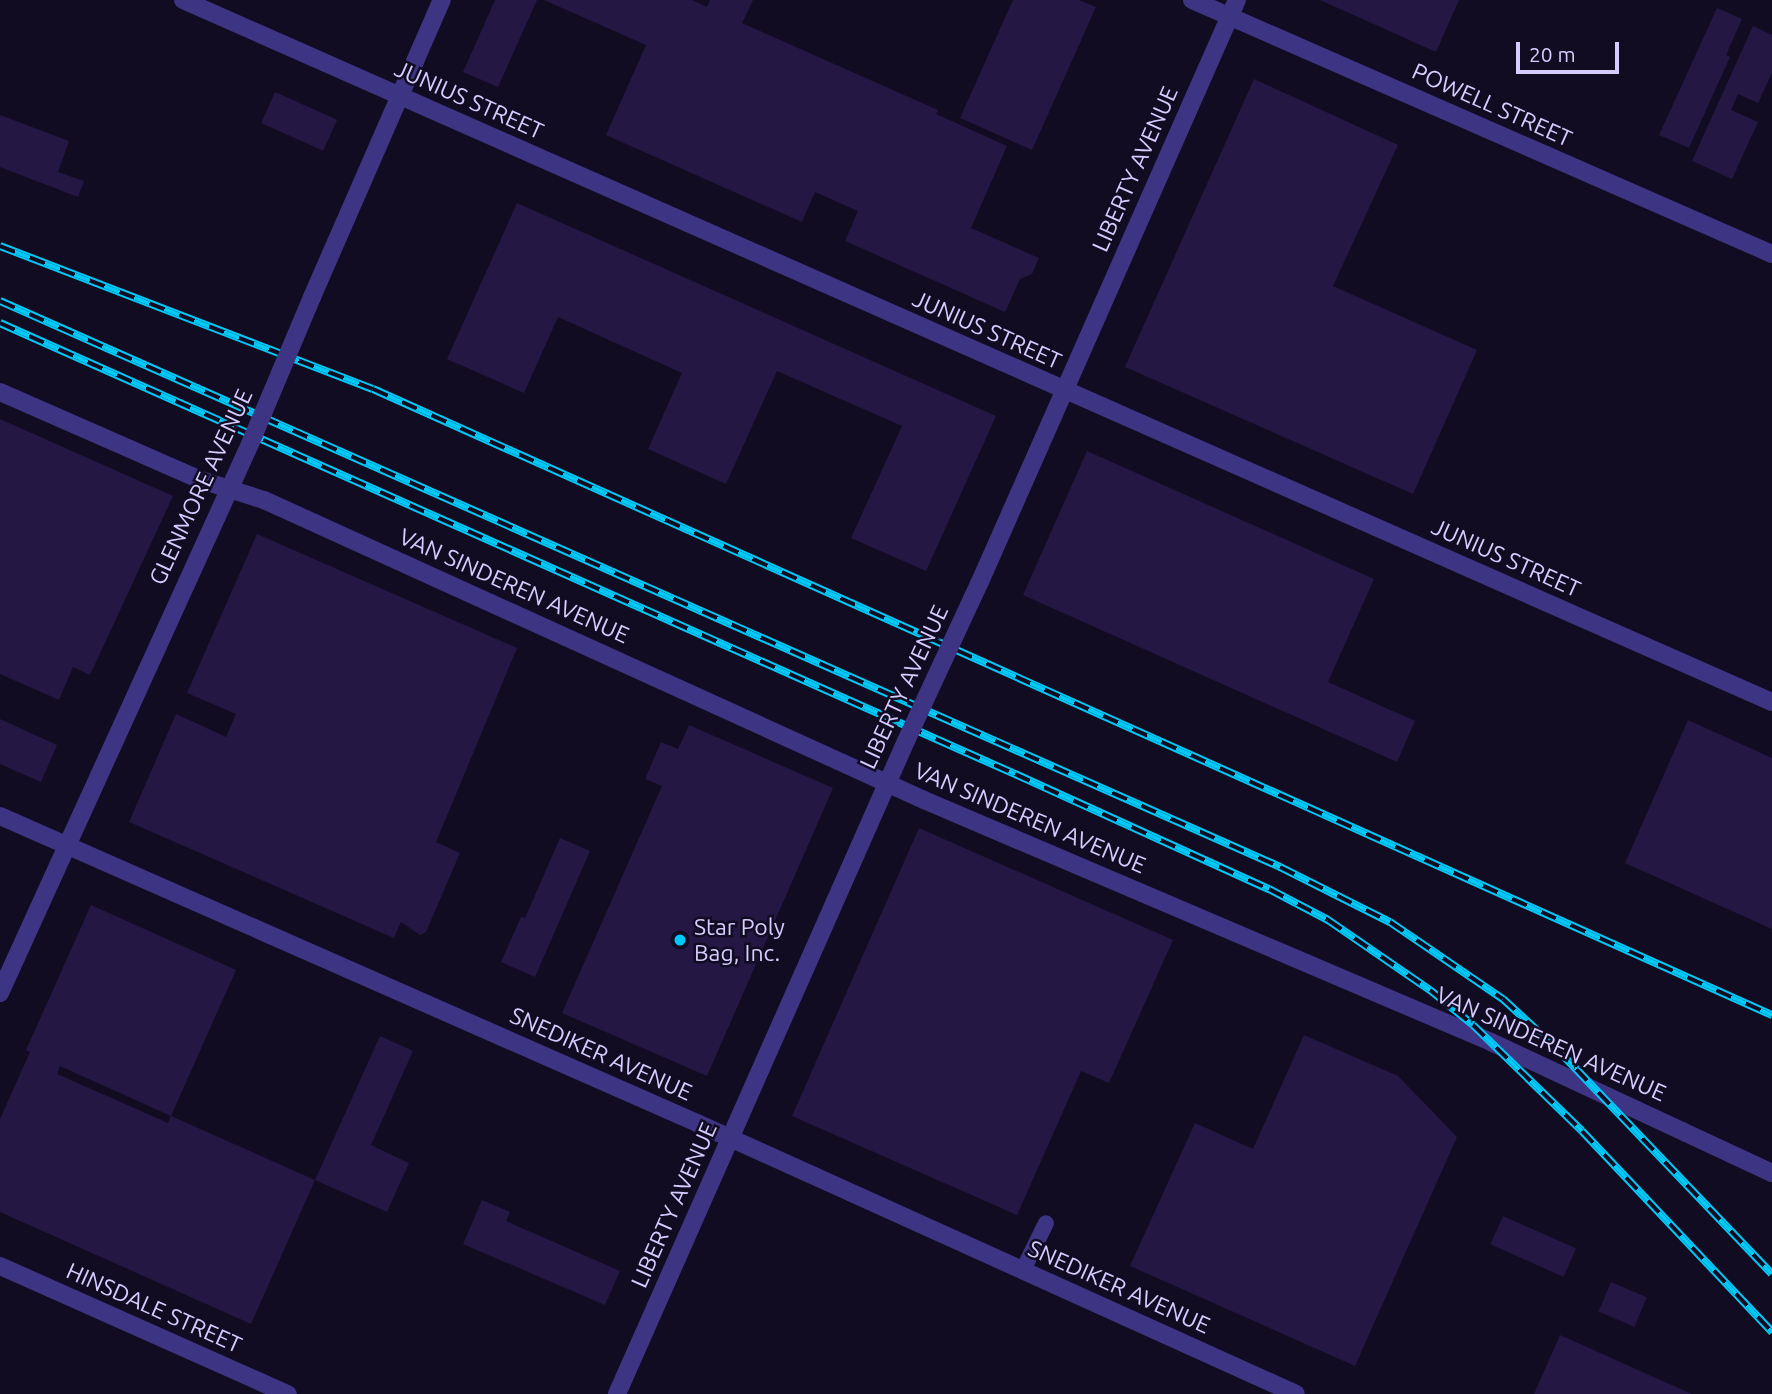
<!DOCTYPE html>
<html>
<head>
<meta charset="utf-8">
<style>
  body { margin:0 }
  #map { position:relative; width:1772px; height:1394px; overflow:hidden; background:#110c22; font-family:Ubuntu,sans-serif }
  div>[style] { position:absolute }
  .building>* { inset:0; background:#241744; transform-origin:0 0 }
  .service>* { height:16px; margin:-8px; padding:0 8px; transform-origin:8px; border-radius:8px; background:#3e3484 }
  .minor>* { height:18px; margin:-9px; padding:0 9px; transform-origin:9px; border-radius:9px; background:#3e3484 }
  .tertiary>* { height:18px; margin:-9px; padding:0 9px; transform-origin:9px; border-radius:9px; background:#3e3484 }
  .rail>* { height:8px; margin-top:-4px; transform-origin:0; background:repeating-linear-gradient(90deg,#110c22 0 16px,#00c9f7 0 32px); box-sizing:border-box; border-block:2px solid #00c9f7 }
  .minor-bridge>* { height:18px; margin:-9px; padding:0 9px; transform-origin:9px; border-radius:9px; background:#3e3484 }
  .tertiary-bridge>* { height:18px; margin:-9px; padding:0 9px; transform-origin:9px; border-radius:9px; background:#3e3484 }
  .dots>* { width:19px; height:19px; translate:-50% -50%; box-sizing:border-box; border:4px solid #110c22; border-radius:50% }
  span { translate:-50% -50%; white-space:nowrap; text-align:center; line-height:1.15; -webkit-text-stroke:5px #110c22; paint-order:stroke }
  .street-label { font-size:23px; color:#d7ccff }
  .poi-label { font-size:23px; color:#d7ccff }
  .left { translate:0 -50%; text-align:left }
  .scale { position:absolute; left:1516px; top:42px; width:103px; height:32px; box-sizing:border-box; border:4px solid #d7ccff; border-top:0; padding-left:9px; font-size:21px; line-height:24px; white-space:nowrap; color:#d7ccff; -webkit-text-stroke:5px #110c22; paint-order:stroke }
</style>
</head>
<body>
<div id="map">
  <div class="building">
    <i style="clip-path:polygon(495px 0,537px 0,498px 87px,463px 72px)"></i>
    <i style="clip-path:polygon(544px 0,692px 0,707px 7px,710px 0,753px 0,742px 23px,938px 110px,936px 114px,1007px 146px,971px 228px,1039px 258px,1032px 274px,1020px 279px,1005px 312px,845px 241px,858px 211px,815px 192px,802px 222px,606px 135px,646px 45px)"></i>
    <i style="clip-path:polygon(1013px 0,1079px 0,1096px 7px,1032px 150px,960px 118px)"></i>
    <i style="clip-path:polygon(1320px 0,1459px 0,1436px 52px)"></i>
    <i style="clip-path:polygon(1717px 8px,1742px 19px,1726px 55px,1730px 57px,1689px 148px,1659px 135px)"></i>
    <i style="clip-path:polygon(1753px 26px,1772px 35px,1772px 73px,1758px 103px,1738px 94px,1731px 110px,1758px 122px,1732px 179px,1692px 161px)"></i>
    <i style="clip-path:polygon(1254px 79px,1398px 145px,1333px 286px,1477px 350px,1413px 494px,1125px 367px)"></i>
    <i style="left:275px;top:92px;width:68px;height:34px;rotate:24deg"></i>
    <i style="clip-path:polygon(0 115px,69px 141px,58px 172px,84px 181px,78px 197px,0 167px)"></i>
    <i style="clip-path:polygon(517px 203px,996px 416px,926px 571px,851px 538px,902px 426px,777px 371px,726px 484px,648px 449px,682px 373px,558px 317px,524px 393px,447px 359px)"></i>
    <i style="clip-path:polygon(0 419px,173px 496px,90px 675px,73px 667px,59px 700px,0 674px)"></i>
    <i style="clip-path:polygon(1087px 451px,1374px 579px,1328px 682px,1415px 721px,1397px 762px,1023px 595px)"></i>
    <i style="clip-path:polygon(257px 534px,517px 648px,436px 842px,460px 853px,426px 932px,420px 935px,401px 922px,394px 938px,129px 822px,176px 714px,226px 737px,236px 714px,187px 693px)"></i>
    <i style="clip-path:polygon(0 719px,57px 745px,41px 782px,0 764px)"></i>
    <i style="clip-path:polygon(1688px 720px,1772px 758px,1772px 929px,1625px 863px)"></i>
    <i style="clip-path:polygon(689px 725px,833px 788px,707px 1076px,562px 1013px,662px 786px,645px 779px,661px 742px,678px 749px)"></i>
    <i style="clip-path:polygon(919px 828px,1173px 940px,1109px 1083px,1081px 1071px,1017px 1215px,792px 1116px)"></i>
    <i style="clip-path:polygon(560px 838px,590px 851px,535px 977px,501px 962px,521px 917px,525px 918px)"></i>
    <i style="clip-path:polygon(91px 905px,236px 970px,171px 1116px,60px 1066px,57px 1074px,168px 1123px,171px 1116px,315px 1180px,251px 1324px,0 1212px,0 1119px,30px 1052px,26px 1050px)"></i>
    <i style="clip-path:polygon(1304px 1035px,1398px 1076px,1457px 1137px,1355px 1366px,1130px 1266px,1195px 1123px,1253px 1149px)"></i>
    <i style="clip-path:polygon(380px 1036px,413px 1051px,371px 1145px,409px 1163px,387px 1212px,315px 1180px)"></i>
    <i style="clip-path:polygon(482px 1200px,510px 1212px,506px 1221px,620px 1271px,605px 1305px,463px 1244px)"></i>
    <i style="left:1503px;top:1216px;width:80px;height:31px;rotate:24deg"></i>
    <i style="left:1611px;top:1282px;width:39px;height:32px;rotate:23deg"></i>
    <i style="clip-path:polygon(1560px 1335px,1629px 1366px,1692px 1394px,1534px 1394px)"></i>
  </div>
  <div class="service">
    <i style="left:1023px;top:1270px;width:52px;rotate:-63.9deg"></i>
  </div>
  <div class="minor">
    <i style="left:183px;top:0;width:1737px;rotate:23.84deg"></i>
    <i style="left:1192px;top:0;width:633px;rotate:23.65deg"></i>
    <i style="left:312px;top:297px;width:324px;rotate:-66.4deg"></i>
    <i style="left:0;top:392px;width:216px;rotate:23.7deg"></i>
    <i style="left:198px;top:479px;width:69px;rotate:17.7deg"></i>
    <i style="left:264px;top:500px;width:725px;rotate:24.44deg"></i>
    <i style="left:924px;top:800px;width:616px;rotate:23.11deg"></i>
    <i style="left:1491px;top:1042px;width:310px;rotate:25deg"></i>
    <i style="left:0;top:816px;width:762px;rotate:23.77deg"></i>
    <i style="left:697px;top:1123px;width:657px;rotate:24.34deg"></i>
    <i style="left:0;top:993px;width:603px;rotate:-65.52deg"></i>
    <i style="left:0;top:1266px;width:315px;rotate:24deg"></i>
  </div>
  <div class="tertiary">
    <i style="left:979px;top:584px;width:638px;rotate:-66.17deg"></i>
    <i style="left:617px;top:1394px;width:714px;rotate:-66.13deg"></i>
  </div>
  <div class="rail">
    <i style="left:0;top:246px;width:399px;rotate:21deg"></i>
    <i style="left:373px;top:389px;width:1533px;rotate:24.11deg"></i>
    <i style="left:0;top:301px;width:1400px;rotate:23.85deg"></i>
    <i style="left:1280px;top:867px;width:123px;rotate:26.6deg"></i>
    <i style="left:1390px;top:922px;width:137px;rotate:34.3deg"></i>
    <i style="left:1503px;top:999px;width:69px;rotate:42.7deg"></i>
    <i style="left:1554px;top:1046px;width:315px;rotate:46.3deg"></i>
    <i style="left:0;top:323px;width:1111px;rotate:23.96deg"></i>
    <i style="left:1015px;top:774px;width:279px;rotate:24.4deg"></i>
    <i style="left:1269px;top:889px;width:67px;rotate:27.7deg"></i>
    <i style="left:1328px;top:920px;width:124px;rotate:34.5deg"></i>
    <i style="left:1430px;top:990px;width:55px;rotate:39.1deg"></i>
    <i style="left:1473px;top:1025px;width:152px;rotate:44.2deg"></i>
    <i style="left:1582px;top:1131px;width:277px;rotate:46.6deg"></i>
  </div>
  <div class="minor-bridge">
    <i style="left:250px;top:444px;width:160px;rotate:-67.1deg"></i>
  </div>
  <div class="tertiary-bridge">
    <i style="left:906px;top:741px;width:173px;rotate:-65.1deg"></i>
  </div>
  <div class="dots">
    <i style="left:680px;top:940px;background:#00c9f7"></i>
  </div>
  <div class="street-label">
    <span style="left:469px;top:100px;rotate:24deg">JUNIUS STREET</span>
    <span style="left:1492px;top:105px;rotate:24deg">POWELL STREET</span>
    <span style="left:1135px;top:169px;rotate:-66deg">LIBERTY AVENUE</span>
    <span style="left:987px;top:330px;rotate:24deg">JUNIUS STREET</span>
    <span style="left:201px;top:487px;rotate:-65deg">GLENMORE AVENUE</span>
    <span style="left:1506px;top:558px;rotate:24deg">JUNIUS STREET</span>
    <span style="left:514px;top:586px;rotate:24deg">VAN SINDEREN AVENUE</span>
    <span style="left:904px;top:687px;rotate:-65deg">LIBERTY AVENUE</span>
    <span style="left:1030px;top:818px;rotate:23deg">VAN SINDEREN AVENUE</span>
    <span style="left:1551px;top:1044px;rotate:24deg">VAN SINDEREN AVENUE</span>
    <span style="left:601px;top:1054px;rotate:24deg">SNEDIKER AVENUE</span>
    <span style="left:674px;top:1205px;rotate:-66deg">LIBERTY AVENUE</span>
    <span style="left:1119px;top:1287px;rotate:24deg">SNEDIKER AVENUE</span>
    <span style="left:154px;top:1308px;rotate:24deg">HINSDALE STREET</span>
  </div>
  <div class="poi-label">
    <span class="left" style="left:694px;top:940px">Star Poly<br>Bag, Inc.</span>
  </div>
  <div class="scale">20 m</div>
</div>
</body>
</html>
